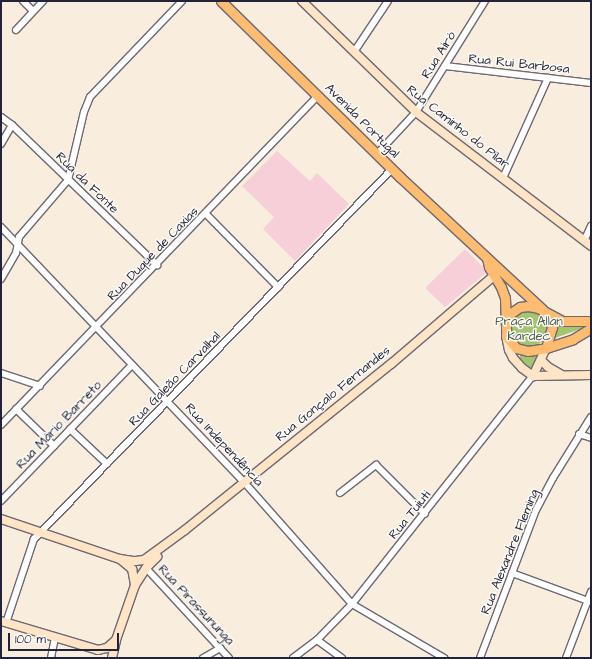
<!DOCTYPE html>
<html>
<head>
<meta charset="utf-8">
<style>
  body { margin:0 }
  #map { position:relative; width:592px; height:659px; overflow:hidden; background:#f9edde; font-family:"Architects Daughter",sans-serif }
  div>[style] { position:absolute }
  .built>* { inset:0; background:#f6cfd9 }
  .green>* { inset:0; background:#a4c56d }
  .round { border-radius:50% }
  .roads { filter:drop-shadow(1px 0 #6d6974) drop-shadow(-1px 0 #6d6974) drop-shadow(0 1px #6d6974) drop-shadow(0 -1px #6d6974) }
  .street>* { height:6px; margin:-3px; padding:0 3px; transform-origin:3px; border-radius:3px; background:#fff }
  .secondary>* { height:8px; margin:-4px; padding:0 4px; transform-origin:4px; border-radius:4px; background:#ffe4c6 }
  .primary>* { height:9px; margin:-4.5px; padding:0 4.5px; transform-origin:4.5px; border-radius:4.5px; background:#febc70 }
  span { translate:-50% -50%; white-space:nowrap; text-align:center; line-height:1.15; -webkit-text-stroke:3px #fdfcf7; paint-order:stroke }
  .street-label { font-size:13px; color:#22223b }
  .park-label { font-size:13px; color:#505b4c }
  .frame { position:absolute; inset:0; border:2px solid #22223b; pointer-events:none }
  .scale { position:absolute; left:8px; top:633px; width:111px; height:18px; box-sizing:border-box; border:2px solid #22223b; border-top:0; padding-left:5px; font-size:12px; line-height:14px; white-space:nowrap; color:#22223b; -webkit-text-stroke:3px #fdfcf7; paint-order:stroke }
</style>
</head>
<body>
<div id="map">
  <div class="built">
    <i style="clip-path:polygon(277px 151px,310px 181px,317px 173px,349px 204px,295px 261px,263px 229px,274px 217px,242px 186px)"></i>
    <i style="clip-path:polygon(465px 249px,486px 270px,486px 273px,445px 307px,425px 288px)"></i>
  </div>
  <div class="green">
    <i class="round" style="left:511px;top:311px;width:36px;height:36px"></i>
    <i style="clip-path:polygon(555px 324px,563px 327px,586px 327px,555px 338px,556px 332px)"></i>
    <i style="clip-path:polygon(539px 354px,532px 369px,519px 359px,520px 355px)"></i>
  </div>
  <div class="roads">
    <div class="street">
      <i style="left:23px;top:1px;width:14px;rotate:45deg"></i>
      <i style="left:16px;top:30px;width:40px;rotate:-47deg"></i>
      <i style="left:354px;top:52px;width:61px;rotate:-56.3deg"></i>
      <i style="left:445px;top:66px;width:147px;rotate:6.6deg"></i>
      <i style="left:1px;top:117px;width:14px;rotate:36deg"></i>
      <i style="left:12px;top:125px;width:202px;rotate:44deg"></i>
      <i style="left:1px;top:144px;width:22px;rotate:-60deg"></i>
      <i style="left:377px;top:154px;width:57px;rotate:-47.1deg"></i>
      <i style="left:416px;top:112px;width:131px;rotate:-58.1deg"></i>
      <i style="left:503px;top:178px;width:110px;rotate:-65.8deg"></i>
      <i style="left:206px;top:214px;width:103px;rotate:45.4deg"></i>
      <i style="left:1px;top:227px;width:352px;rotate:46.4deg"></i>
      <i style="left:244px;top:482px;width:163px;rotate:48.5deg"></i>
      <i style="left:352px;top:604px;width:107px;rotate:30.4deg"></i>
      <i style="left:584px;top:241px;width:17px;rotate:-65deg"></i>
      <i style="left:1px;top:279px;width:30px;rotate:-60deg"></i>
      <i style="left:16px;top:253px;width:16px;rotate:-79deg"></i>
      <i style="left:19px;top:237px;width:75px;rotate:-49.3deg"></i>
      <i style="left:68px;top:180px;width:70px;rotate:-76.8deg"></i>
      <i style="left:84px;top:112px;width:16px;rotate:-68deg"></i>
      <i style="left:90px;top:97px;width:133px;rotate:-46.2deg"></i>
      <i style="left:1px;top:373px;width:41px;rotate:18.4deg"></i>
      <i style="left:16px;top:409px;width:53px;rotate:44.2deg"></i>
      <i style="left:1px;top:425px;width:457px;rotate:-46.1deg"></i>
      <i style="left:70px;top:429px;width:51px;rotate:43.4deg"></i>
      <i style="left:579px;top:434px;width:13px;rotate:18deg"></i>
      <i style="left:340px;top:493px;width:46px;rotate:-37.9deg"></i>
      <i style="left:376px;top:465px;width:69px;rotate:45deg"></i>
      <i style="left:1px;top:501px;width:189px;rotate:-46.1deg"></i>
      <i style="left:146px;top:568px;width:122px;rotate:47.3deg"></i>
      <i style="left:512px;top:573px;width:84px;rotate:20.2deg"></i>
      <i style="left:6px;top:623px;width:89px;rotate:-71.6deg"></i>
      <i style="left:34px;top:539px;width:515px;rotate:-45.94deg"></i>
      <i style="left:317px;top:640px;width:31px;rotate:36deg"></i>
      <i style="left:51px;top:658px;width:21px;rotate:-79deg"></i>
      <i style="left:203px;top:658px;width:20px;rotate:-30deg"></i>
      <i style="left:293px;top:658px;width:30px;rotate:-37deg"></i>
      <i style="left:317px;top:640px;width:50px;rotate:-45.8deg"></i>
      <i style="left:352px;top:604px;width:291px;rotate:-51.6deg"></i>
      <i style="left:480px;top:658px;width:158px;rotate:-69.3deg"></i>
      <i style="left:536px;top:510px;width:36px;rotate:-62deg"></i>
      <i style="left:553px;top:478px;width:72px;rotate:-58.1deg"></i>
      <i style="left:566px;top:658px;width:71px;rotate:-69.3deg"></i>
    </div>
    <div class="secondary">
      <i style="left:302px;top:1px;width:159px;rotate:44.2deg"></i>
      <i style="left:416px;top:112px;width:220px;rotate:37.4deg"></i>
      <i style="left:506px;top:336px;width:14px;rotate:78deg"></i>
      <i style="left:509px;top:350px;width:9px;rotate:63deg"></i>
      <i style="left:513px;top:358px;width:13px;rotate:48deg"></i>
      <i style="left:522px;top:368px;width:14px;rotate:36deg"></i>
      <i style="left:541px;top:360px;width:10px;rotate:45deg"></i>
      <i style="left:548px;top:367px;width:14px;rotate:30deg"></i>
      <i style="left:533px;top:376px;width:58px;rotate:-1deg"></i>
      <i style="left:533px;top:376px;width:31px;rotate:-65deg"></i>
      <i style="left:1px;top:519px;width:126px;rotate:18.6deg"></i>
      <i style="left:120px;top:559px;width:16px;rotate:40deg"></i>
      <i style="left:132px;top:569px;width:16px;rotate:79deg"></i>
      <i style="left:120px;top:559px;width:15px;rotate:8deg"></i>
      <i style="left:135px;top:561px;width:9px;rotate:-6deg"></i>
      <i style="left:144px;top:560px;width:51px;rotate:-36.2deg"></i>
      <i style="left:185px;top:530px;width:265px;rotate:-38.9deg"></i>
      <i style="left:391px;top:364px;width:137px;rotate:-40.6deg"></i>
      <i style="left:1px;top:621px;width:101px;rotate:16.6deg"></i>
      <i style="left:98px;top:650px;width:9px;rotate:-13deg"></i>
      <i style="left:107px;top:648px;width:12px;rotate:-42deg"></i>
      <i style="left:112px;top:658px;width:18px;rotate:-77deg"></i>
      <i style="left:116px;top:640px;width:58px;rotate:-70.9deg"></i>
      <i style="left:135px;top:585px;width:20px;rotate:-57deg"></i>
      <i style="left:146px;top:568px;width:16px;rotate:-45deg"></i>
    </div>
    <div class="primary">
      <i style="left:221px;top:1px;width:251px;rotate:44.5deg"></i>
      <i style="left:400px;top:177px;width:195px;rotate:42.9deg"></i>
      <i style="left:487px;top:258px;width:9px;rotate:77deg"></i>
      <i style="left:489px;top:267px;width:23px;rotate:59deg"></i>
      <i style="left:501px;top:287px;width:12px;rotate:70deg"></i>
      <i style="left:505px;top:298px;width:38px;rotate:88deg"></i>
      <i style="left:506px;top:336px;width:16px;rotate:50deg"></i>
      <i style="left:516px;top:348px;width:12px;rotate:14deg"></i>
      <i style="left:528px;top:351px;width:18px;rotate:-9deg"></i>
      <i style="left:546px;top:348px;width:28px;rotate:-18deg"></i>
      <i style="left:573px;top:339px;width:21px;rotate:-31deg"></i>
      <i style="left:544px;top:312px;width:9px;rotate:54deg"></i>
      <i style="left:549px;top:319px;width:9px;rotate:69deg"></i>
      <i style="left:552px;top:327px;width:22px;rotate:106deg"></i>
      <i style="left:506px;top:322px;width:10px;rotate:-61deg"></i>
      <i style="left:511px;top:313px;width:11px;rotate:-34deg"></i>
      <i style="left:520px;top:307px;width:8px;rotate:-7deg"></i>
      <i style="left:528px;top:306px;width:10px;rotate:11deg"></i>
      <i style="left:538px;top:308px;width:27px;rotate:28deg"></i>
      <i style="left:562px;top:321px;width:29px"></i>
    </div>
  </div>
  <div class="street-label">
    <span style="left:439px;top:55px;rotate:-58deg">Rua Airó</span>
    <span style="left:519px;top:64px;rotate:6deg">Rua Rui Barbosa</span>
    <span style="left:362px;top:121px;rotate:45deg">Avenida Portugal</span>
    <span style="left:458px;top:127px;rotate:38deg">Rua Caminho do Pilar</span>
    <span style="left:87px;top:183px;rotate:44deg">Rua da Fonte</span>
    <span style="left:153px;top:254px;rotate:-46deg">Rua Duque de Caxias</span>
    <span style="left:175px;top:379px;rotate:-46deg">Rua Galeão Carvalhal</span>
    <span style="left:333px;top:394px;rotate:-39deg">Rua Gonçalo Fernandes</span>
    <span style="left:59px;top:425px;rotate:-46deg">Rua Mário Barreto</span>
    <span style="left:224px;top:445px;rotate:47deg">Rua Independência</span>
    <span style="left:410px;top:515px;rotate:-51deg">Rua Tuiuti</span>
    <span style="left:510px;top:552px;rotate:-68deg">Rua Alexandre Fleming</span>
    <span style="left:196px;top:605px;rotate:47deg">Rua Pirassununga</span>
  </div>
  <div class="park-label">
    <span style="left:529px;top:329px">Praça Allan<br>Kardec</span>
  </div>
  <div class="frame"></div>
  <div class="scale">100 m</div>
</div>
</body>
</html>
